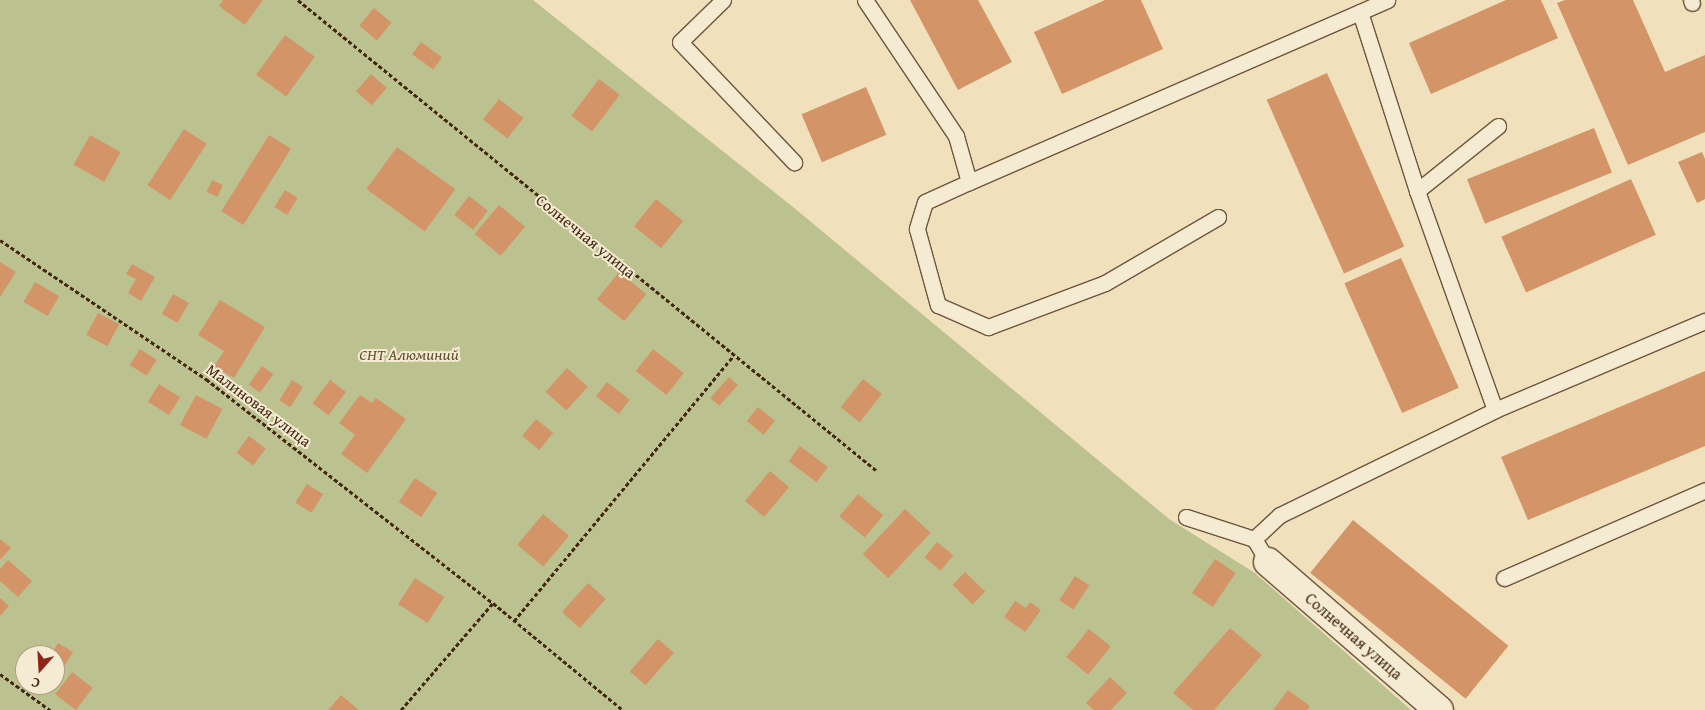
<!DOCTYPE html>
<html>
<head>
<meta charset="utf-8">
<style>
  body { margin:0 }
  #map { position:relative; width:1705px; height:710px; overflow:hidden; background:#f0e0bc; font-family:"Gentium Book Plus",serif }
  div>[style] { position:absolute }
  .green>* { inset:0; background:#bcc28f }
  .building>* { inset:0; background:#d39568; transform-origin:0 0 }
  .path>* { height:3px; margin-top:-1.5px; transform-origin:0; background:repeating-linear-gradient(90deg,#442710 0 4px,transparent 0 6.5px) }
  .roads { filter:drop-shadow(1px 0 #6f553b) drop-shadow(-1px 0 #6f553b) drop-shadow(0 1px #6f553b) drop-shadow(0 -1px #6f553b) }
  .service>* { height:15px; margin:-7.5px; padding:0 7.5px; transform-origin:7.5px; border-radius:7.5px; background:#f5ebd3 }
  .minor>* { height:28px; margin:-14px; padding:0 14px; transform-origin:14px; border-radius:14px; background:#f5ebd3 }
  span { translate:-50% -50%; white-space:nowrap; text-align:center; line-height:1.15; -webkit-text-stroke:4px #f5ebd3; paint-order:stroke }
  .street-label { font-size:16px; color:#442710 }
  .park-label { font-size:16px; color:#624e30; font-style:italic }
  .north { position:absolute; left:15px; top:645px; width:50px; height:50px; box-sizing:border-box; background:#f5ebd3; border:1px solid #ae9d85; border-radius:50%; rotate:199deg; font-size:14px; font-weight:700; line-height:20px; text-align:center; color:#442710 }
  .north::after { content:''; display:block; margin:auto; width:18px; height:22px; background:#8f2418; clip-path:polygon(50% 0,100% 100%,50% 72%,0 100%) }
</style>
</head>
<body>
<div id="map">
  <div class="green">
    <i style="clip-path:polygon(evenodd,0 0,533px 0,793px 207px,1169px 519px,1255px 573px,1411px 710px,0 710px,0 0,25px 655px,55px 655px,55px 685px,25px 685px,25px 655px)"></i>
  </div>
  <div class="building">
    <i style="clip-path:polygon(223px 0,263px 0,245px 25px,219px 6px)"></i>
    <i style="clip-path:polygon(910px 0,978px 0,1012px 62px,958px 90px)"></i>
    <i style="clip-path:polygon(1105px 0,1141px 0,1163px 49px,1062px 94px,1034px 32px)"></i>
    <i style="clip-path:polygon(1506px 0,1541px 0,1558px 38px,1431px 94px,1409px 43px)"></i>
    <i style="clip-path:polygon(1565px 0,1633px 0,1665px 72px,1705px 55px,1705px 132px,1628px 165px,1557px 3px)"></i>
    <i style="left:374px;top:8px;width:23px;height:23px;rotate:40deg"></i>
    <i style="left:285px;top:35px;width:37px;height:49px;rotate:36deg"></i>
    <i style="left:421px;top:42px;width:26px;height:15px;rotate:36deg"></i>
    <i style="left:1327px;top:73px;width:190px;height:66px;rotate:66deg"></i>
    <i style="left:371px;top:74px;width:21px;height:23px;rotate:41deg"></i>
    <i style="left:599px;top:79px;width:26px;height:46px;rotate:37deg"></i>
    <i style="left:866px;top:87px;width:52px;height:70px;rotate:67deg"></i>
    <i style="left:499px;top:99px;width:31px;height:26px;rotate:38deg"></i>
    <i style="left:1594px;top:128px;width:48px;height:137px;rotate:68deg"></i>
    <i style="left:184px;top:129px;width:27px;height:67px;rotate:33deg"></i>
    <i style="left:90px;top:135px;width:35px;height:34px;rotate:29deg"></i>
    <i style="left:269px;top:135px;width:26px;height:90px;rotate:32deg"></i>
    <i style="left:397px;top:147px;width:72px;height:52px;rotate:36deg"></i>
    <i style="clip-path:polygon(1702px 152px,1705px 159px,1705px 199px,1697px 203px,1678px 162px)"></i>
    <i style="left:1631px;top:179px;width:61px;height:142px;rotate:66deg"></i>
    <i style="left:212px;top:180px;width:12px;height:13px;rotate:24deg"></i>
    <i style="left:285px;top:190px;width:15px;height:20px;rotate:32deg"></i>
    <i style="left:469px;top:196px;width:24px;height:24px;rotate:38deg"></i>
    <i style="left:656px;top:199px;width:35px;height:35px;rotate:39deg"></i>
    <i style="left:499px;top:205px;width:34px;height:38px;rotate:40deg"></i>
    <i style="left:1401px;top:258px;width:142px;height:62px;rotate:66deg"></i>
    <i style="clip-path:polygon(0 262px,16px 272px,0 297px)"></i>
    <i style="clip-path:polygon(132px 264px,155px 277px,141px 301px,128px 293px,136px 279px,126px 274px)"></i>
    <i style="left:619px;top:272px;width:35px;height:35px;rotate:39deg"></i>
    <i style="left:35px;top:282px;width:28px;height:23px;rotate:30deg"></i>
    <i style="left:173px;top:294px;width:18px;height:23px;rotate:29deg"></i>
    <i style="clip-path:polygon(220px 300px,265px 327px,234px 378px,214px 366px,224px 351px,198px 335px)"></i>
    <i style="left:98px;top:313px;width:24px;height:25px;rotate:28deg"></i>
    <i style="left:140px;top:349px;width:20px;height:19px;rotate:33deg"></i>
    <i style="left:653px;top:349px;width:39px;height:28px;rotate:38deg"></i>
    <i style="left:262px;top:366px;width:14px;height:23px;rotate:36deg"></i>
    <i style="left:567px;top:368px;width:28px;height:32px;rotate:42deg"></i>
    <i style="clip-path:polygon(1705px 371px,1705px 446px,1528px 520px,1501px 457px)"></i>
    <i style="left:729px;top:377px;width:12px;height:28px;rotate:42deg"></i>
    <i style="left:863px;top:379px;width:24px;height:36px;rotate:38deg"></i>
    <i style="left:292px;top:380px;width:13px;height:24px;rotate:32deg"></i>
    <i style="left:330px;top:380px;width:20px;height:29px;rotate:37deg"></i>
    <i style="left:607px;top:382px;width:29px;height:18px;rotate:38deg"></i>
    <i style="left:159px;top:384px;width:25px;height:21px;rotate:32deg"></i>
    <i style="left:196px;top:395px;width:30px;height:34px;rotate:28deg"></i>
    <i style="clip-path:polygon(360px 395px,372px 403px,376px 398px,406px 419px,367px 473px,341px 454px,355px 435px,339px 423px)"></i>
    <i style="left:758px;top:407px;width:22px;height:18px;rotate:39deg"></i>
    <i style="left:536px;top:419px;width:22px;height:22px;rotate:39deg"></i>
    <i style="left:249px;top:436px;width:21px;height:21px;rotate:37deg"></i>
    <i style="left:800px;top:446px;width:35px;height:19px;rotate:37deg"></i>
    <i style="left:770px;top:471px;width:25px;height:39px;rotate:40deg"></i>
    <i style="left:415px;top:478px;width:27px;height:29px;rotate:34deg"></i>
    <i style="left:307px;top:484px;width:19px;height:22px;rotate:32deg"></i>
    <i style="left:858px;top:494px;width:33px;height:29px;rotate:40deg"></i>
    <i style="left:905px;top:509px;width:35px;height:62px;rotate:43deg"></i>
    <i style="left:543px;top:514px;width:34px;height:40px;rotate:40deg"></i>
    <i style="left:1353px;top:520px;width:200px;height:68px;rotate:39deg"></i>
    <i style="clip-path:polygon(0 539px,11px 548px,0 560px)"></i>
    <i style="left:937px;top:542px;width:21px;height:20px;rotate:39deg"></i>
    <i style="left:1215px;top:559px;width:25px;height:41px;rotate:34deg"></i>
    <i style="clip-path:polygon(8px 560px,32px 581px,18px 597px,0 581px,0 569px)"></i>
    <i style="left:965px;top:572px;width:28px;height:18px;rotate:44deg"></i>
    <i style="left:1075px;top:576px;width:17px;height:29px;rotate:33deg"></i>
    <i style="left:415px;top:578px;width:35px;height:31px;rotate:33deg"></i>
    <i style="left:588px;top:583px;width:24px;height:39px;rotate:42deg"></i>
    <i style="clip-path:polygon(0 598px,9px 606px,0 616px)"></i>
    <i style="clip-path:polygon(1015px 601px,1026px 608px,1030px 602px,1041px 610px,1025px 632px,1004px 617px)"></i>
    <i style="clip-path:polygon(1230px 628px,1262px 655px,1214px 710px,1193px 710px,1173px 693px)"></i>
    <i style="left:1089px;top:629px;width:28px;height:36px;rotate:39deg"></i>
    <i style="left:658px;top:639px;width:21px;height:43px;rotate:41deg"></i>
    <i style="clip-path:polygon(58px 643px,73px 652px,60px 673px,55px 671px,55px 655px,51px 655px)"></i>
    <i style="left:72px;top:672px;width:26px;height:28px;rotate:37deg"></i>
    <i style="clip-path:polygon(1110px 677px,1127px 693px,1111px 710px,1094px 710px,1086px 703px)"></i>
    <i style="clip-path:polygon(1288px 690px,1310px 706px,1307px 710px,1273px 710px)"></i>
    <i style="clip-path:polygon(341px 695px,359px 710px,328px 710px)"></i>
  </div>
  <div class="path">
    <i style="left:298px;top:0;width:745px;rotate:39.12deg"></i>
    <i style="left:0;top:240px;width:249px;rotate:34deg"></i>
    <i style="left:206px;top:379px;width:364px;rotate:38deg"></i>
    <i style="left:493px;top:603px;width:168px;rotate:39.5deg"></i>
    <i style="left:514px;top:621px;width:344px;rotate:-50.4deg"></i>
    <i style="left:0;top:674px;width:62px;rotate:35.8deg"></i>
    <i style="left:401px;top:710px;width:141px;rotate:-49.3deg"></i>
  </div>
  <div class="roads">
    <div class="service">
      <i style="left:723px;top:0;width:60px;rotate:135.7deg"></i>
      <i style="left:680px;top:42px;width:166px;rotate:46.5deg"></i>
      <i style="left:865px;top:0;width:164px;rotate:56.2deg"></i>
      <i style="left:956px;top:136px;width:48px;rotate:74.2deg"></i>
      <i style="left:969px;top:182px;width:456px;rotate:-23.5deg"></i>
      <i style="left:1691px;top:0;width:3px;rotate:72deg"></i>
      <i style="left:1360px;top:12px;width:188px;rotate:72.3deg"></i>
      <i style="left:1417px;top:191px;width:232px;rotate:70.4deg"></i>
      <i style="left:969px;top:182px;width:48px;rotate:155.6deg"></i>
      <i style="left:925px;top:202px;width:28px;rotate:107deg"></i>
      <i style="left:917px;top:229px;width:79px;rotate:74.6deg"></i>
      <i style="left:938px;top:305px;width:55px;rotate:23.7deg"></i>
      <i style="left:988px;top:327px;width:125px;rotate:-20.6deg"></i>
      <i style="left:1105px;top:283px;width:131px;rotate:-30.3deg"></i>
      <i style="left:1417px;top:191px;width:104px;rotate:-38.7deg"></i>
      <i style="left:1186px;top:517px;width:71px;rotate:17.9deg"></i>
      <i style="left:1268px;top:562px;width:27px;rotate:-121deg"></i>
      <i style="left:1254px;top:539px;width:35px;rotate:-43deg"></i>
      <i style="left:1280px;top:515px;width:239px;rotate:-26deg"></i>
      <i style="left:1495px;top:410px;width:228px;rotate:-23deg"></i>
      <i style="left:1504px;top:578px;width:219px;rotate:-23.6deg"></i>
    </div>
    <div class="minor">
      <i style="left:1268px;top:562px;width:226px;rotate:40.9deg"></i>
    </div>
  </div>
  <div class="street-label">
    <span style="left:586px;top:236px;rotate:39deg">Солнечная улица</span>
    <span style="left:259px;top:405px;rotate:37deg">Малиновая улица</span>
    <span style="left:1354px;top:636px;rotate:41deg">Солнечная улица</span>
  </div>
  <div class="park-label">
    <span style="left:409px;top:354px">СНТ Алюминий</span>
  </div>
  <div class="north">С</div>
</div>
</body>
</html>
